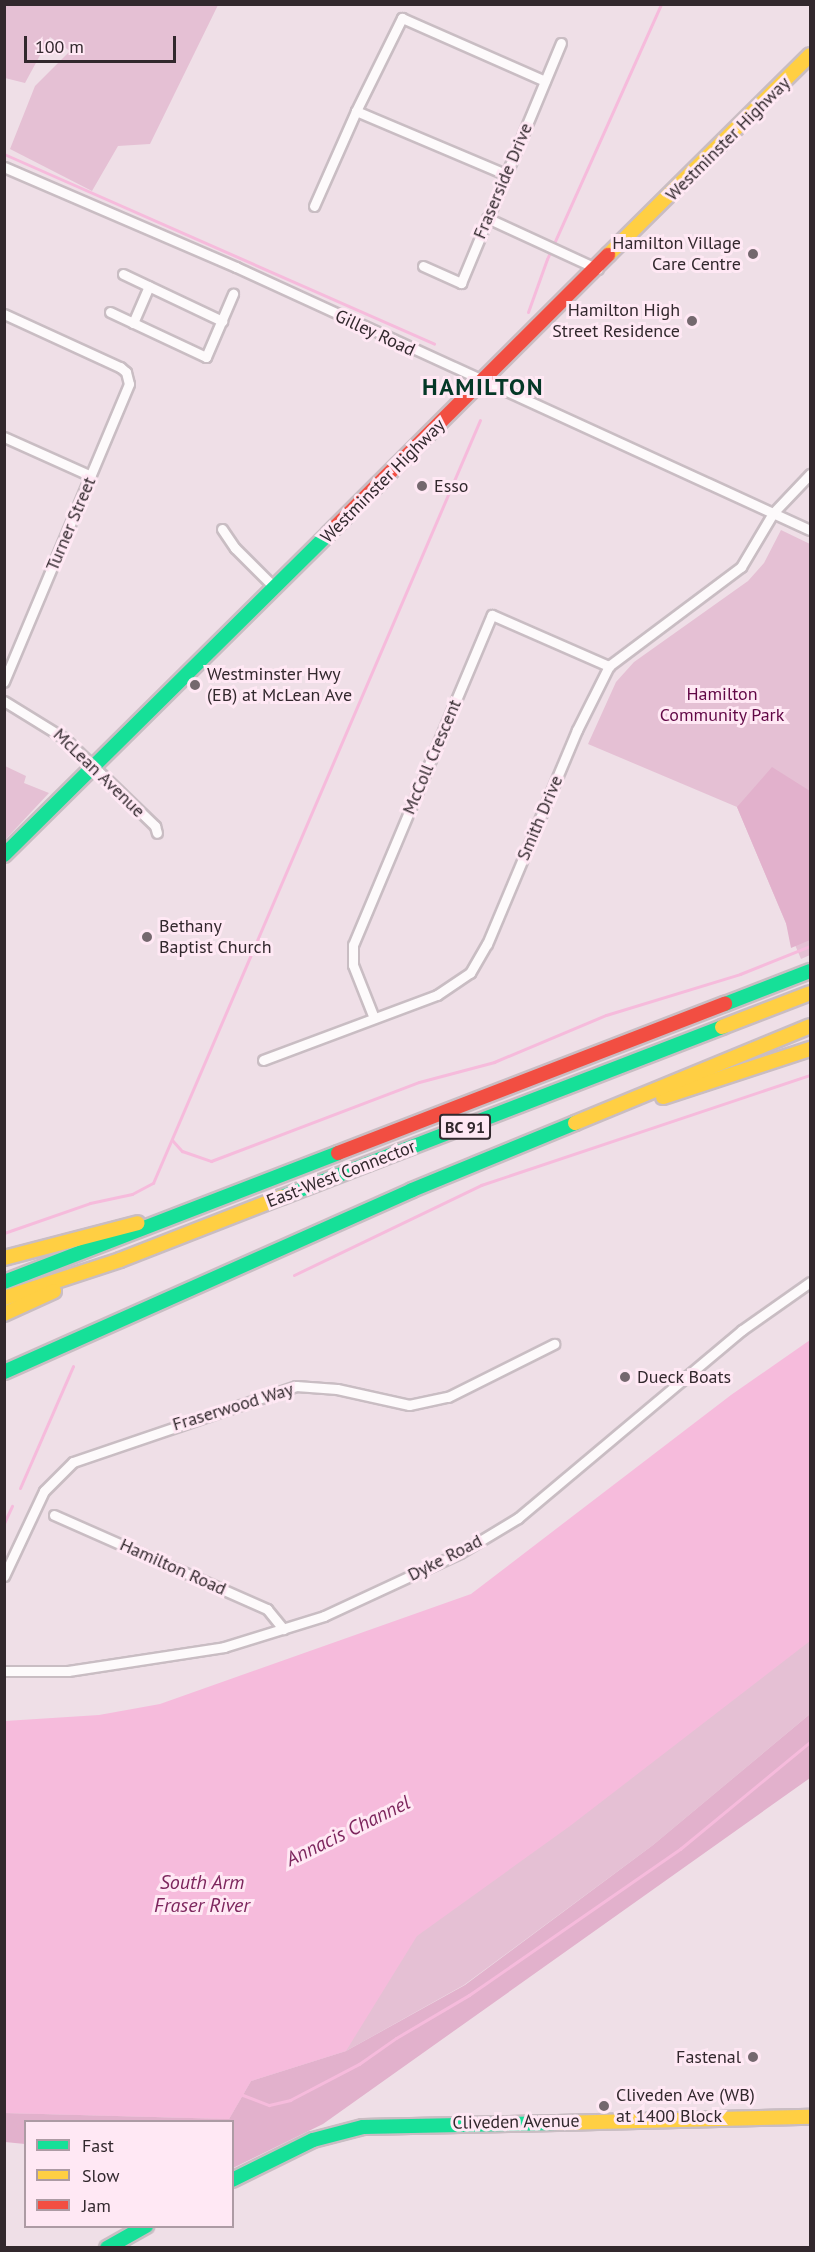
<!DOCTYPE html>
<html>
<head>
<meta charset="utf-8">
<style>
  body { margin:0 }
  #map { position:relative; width:815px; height:2252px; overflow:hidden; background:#efdfe7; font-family:"PT Sans",sans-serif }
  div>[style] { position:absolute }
  .green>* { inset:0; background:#e5c0d4 }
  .forest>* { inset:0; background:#e2b1cc }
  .water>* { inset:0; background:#f6bbdc }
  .stream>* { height:3px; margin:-1.5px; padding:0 1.5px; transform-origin:1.5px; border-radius:1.5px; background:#f6bbdc }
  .roads { filter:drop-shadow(2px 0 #c9bdc3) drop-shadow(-2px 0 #c9bdc3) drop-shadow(0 2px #c9bdc3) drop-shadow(0 -2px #c9bdc3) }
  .street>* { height:9px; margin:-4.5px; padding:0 4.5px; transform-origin:4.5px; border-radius:4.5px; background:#fdfafb }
  .fast>* { height:14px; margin:-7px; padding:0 7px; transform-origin:7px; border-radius:7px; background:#16e098 }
  .slow>* { height:14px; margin:-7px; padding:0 7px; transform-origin:7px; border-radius:7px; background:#ffcf43 }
  .jam>* { height:14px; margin:-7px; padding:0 7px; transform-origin:7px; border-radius:7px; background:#f24e42 }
  .dots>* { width:16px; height:16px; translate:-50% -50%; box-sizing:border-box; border:3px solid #ffe8f4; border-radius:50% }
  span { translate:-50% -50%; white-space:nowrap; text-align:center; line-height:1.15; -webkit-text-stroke:6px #ffe8f4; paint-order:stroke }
  .shield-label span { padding:2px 4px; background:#ffe8f4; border:2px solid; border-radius:4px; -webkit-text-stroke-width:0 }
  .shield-label { font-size:16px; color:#32282d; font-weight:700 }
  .street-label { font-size:18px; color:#32282d }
  .poi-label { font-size:18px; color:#32282d }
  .right { translate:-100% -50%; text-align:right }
  .left { translate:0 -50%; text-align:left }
  .park-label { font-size:18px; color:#610745 }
  .water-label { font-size:20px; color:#7d265d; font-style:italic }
  .district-label { font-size:24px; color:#053827; font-weight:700; letter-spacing:1.5px }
  .frame { position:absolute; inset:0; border:6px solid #32282d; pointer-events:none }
  .legend { position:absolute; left:24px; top:2120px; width:210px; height:108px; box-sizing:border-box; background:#ffe8f4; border:2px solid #ad9ba4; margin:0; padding:8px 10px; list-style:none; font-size:18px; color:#32282d }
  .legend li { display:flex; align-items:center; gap:12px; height:30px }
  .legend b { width:30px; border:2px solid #ad9ba4 }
  .scale { position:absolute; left:24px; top:36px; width:152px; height:27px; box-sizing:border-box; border:3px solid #32282d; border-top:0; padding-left:8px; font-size:18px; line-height:21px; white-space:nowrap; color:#32282d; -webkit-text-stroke:4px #ffe8f4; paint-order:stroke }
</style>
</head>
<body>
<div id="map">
  <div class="green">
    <i style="clip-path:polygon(5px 4px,218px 4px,218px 5px,150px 144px,118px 146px,92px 191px,10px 149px,35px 86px,70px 51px,50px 37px,25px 83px,5px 78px)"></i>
    <i style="clip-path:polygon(781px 530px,810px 544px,810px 955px,801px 959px,737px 807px,588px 744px,616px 682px,634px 662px,748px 581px,764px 563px)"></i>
    <i style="clip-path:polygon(5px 766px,26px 776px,24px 783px,49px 793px,5px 840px)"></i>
    <i style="clip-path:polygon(810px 1612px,810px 1714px,653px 1845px,464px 1985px,346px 2051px,251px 2081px,229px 2119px,5px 2113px)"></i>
  </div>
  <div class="forest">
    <i style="clip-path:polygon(772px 767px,810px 791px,810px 940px,791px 948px,786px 923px,737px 807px)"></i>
    <i style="clip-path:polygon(810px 1714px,810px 1778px,323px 2124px,233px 2168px,232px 2122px,26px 2122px,25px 2144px,5px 2142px,5px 2113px,229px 2119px,251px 2081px,346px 2051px,465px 1985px,653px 1845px)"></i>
  </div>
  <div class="water">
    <i style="clip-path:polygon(810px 1340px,810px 1641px,570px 1826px,417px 1936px,346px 2051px,251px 2081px,229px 2119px,5px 2113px,5px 1721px,99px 1715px,160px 1704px,471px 1594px,731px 1395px)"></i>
  </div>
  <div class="stream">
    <i style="left:4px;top:154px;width:470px;rotate:23.8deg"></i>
    <i style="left:528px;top:312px;width:56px;rotate:-70.3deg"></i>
    <i style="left:547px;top:259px;width:279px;rotate:-65.9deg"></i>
    <i style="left:172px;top:1140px;width:15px;rotate:48deg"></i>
    <i style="left:182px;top:1151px;width:31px;rotate:19deg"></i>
    <i style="left:211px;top:1161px;width:222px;rotate:-20.8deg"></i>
    <i style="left:419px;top:1082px;width:78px;rotate:-14.9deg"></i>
    <i style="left:494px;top:1062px;width:121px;rotate:-22.8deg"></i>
    <i style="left:606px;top:1015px;width:140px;rotate:-17deg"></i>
    <i style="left:740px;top:974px;width:75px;rotate:-21.8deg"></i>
    <i style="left:4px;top:1233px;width:91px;rotate:-19.2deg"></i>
    <i style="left:90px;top:1203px;width:43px;rotate:-12.1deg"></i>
    <i style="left:132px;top:1194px;width:24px;rotate:-28deg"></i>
    <i style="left:153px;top:1183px;width:830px;rotate:-66.8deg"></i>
    <i style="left:294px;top:1275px;width:208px;rotate:-25.7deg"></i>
    <i style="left:481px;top:1185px;width:347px;rotate:-18.5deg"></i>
    <i style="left:20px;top:1488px;width:133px;rotate:-66.5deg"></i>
    <i style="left:4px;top:1523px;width:19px;rotate:-65deg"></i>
    <i style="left:240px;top:2094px;width:31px;rotate:21deg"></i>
    <i style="left:269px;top:2105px;width:22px;rotate:-13deg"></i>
    <i style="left:290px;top:2100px;width:78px;rotate:-27.6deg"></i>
    <i style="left:359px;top:2064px;width:45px;rotate:-35.1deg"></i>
    <i style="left:396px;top:2038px;width:85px;rotate:-30.5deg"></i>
    <i style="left:469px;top:1995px;width:257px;rotate:-34.7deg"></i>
    <i style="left:680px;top:1849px;width:168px;rotate:-39.5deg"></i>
  </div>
  <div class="roads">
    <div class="street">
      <i style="left:4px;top:167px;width:253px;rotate:23.3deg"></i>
      <i style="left:236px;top:267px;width:631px;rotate:24.62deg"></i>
      <i style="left:505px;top:174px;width:162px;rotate:-157.1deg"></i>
      <i style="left:356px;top:111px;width:104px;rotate:-63.7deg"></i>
      <i style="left:402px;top:18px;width:156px;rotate:23.8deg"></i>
      <i style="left:314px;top:206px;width:104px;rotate:-66.1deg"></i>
      <i style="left:487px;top:218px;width:122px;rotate:24.7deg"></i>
      <i style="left:423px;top:266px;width:42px;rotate:24.1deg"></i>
      <i style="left:461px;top:283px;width:260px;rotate:-67.4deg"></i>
      <i style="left:123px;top:274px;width:110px;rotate:25.4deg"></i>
      <i style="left:110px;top:312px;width:106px;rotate:25.1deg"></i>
      <i style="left:206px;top:357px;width:69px;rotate:-66.8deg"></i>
      <i style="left:4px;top:314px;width:128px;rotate:24.6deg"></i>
      <i style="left:120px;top:367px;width:8px;rotate:40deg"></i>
      <i style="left:126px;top:372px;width:12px;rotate:76deg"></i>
      <i style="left:129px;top:384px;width:323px;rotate:112.8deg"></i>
      <i style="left:133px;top:323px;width:40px;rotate:-66.6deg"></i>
      <i style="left:4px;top:437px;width:95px;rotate:24.1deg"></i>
      <i style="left:222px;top:529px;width:23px;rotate:56deg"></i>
      <i style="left:235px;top:548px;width:57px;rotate:45deg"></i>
      <i style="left:4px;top:701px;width:70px;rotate:31.7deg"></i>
      <i style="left:64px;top:738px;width:127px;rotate:44deg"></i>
      <i style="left:155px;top:826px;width:7px;rotate:74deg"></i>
      <i style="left:374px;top:1018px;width:57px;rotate:-111.6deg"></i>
      <i style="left:353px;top:965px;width:20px;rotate:-90deg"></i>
      <i style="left:353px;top:945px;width:358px;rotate:-67.2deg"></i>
      <i style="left:492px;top:615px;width:128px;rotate:23.6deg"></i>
      <i style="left:263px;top:1060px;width:186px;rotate:-20.5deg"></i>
      <i style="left:437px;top:995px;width:40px;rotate:-34deg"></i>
      <i style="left:470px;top:973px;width:34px;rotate:-60deg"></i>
      <i style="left:487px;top:944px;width:232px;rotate:-67.2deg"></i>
      <i style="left:577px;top:730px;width:72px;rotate:-63.4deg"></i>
      <i style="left:609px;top:666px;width:165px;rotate:-36.9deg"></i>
      <i style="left:741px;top:567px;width:63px;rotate:-59.3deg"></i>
      <i style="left:773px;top:513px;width:54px;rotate:-46.5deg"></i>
      <i style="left:54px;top:1515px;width:233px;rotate:23.8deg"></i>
      <i style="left:267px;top:1609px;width:26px;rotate:51deg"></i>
      <i style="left:4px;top:1576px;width:94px;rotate:-64.8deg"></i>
      <i style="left:44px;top:1491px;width:41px;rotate:-45deg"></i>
      <i style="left:73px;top:1462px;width:236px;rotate:-18.8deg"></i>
      <i style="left:296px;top:1386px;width:41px;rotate:4.2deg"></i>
      <i style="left:337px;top:1389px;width:74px;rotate:12.5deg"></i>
      <i style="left:409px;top:1405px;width:40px;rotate:-12deg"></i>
      <i style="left:448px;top:1397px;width:119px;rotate:-26.6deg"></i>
      <i style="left:4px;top:1671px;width:64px"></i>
      <i style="left:68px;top:1671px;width:158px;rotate:-8.7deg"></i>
      <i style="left:224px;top:1647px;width:105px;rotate:-17.2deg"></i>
      <i style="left:324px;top:1616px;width:150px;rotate:-24.9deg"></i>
      <i style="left:460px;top:1553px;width:68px;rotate:-31.1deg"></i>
      <i style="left:518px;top:1518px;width:292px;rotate:-40deg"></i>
      <i style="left:742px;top:1330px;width:83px;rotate:-35.2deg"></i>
    </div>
    <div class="fast">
      <i style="left:4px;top:855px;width:458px;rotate:-44.7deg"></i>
      <i style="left:725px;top:1004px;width:91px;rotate:-21.2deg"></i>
      <i style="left:282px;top:1197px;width:472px;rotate:-21.1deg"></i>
      <i style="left:4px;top:1282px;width:358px;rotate:-21.1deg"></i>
      <i style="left:4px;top:1372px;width:447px;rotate:-24deg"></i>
      <i style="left:412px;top:1190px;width:176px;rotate:-22.3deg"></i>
      <i style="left:232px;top:2180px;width:90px;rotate:-26.3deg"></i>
      <i style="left:313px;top:2140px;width:52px;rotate:-14.6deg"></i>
      <i style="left:363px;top:2127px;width:194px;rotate:-1.2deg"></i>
      <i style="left:107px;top:2248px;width:45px;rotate:-29.4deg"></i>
    </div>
    <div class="slow">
      <i style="left:608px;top:255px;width:284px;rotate:-44.7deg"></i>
      <i style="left:722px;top:1027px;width:94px;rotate:-21.1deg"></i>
      <i style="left:663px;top:1097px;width:155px;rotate:-18.1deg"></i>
      <i style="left:575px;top:1123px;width:254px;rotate:-22.4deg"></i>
      <i style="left:4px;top:1258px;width:138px;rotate:-14.6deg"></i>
      <i style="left:4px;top:1298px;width:122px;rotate:-18.1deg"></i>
      <i style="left:120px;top:1260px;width:174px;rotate:-21.3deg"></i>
      <i style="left:4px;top:1314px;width:55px;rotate:-24.7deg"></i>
      <i style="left:557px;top:2123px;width:253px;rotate:-1.4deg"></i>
    </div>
    <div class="jam">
      <i style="left:329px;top:533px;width:394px;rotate:-44.9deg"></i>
      <i style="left:338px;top:1153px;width:415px;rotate:-21.1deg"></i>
    </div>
  </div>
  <div class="dots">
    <i style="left:753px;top:254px;background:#74686e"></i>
    <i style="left:692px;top:321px;background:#74686e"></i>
    <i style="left:422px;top:486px;background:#74686e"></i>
    <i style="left:195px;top:685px;background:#74686e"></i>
    <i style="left:147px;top:937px;background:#74686e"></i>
    <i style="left:625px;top:1377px;background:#74686e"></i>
    <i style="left:753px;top:2057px;background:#74686e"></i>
    <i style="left:604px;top:2106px;background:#74686e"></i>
  </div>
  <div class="shield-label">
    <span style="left:465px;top:1127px">BC 91</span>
  </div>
  <div class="street-label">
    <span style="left:728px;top:139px;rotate:-45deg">Westminster Highway</span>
    <span style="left:503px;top:181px;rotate:-67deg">Fraserside Drive</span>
    <span style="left:375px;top:333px;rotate:25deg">Gilley Road</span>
    <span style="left:383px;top:481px;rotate:-45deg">Westminster Highway</span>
    <span style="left:71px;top:524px;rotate:-67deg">Turner Street</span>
    <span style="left:432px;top:757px;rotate:-67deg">McColl Crescent</span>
    <span style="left:99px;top:773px;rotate:44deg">McLean Avenue</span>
    <span style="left:540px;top:818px;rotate:-67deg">Smith Drive</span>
    <span style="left:341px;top:1174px;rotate:-21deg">East-West Connector</span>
    <span style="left:233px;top:1407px;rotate:-17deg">Fraserwood Way</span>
    <span style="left:445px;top:1558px;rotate:-27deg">Dyke Road</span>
    <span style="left:173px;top:1567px;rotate:24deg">Hamilton Road</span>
    <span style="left:516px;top:2122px;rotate:-1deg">Cliveden Avenue</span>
  </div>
  <div class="poi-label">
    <span class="right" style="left:741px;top:254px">Hamilton Village<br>Care Centre</span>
    <span class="right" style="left:680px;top:321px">Hamilton High<br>Street Residence</span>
    <span class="left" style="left:434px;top:486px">Esso</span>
    <span class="left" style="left:207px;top:685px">Westminster Hwy<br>(EB) at McLean Ave</span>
    <span class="left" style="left:159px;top:937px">Bethany<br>Baptist Church</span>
    <span class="left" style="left:637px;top:1377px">Dueck Boats</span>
    <span class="right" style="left:741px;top:2057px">Fastenal</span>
    <span class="left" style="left:616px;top:2106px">Cliveden Ave (WB)<br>at 1400 Block</span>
  </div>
  <div class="park-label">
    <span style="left:722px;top:705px">Hamilton<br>Community Park</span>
  </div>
  <div class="water-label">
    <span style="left:348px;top:1831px;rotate:-26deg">Annacis Channel</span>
    <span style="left:202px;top:1894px">South Arm<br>Fraser River</span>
  </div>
  <div class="district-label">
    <span style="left:483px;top:387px">HAMILTON</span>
  </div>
  <div class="frame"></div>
  <ul class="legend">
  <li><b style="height:8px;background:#16e098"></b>Fast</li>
  <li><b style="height:8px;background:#ffcf43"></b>Slow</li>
  <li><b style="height:8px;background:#f24e42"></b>Jam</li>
  </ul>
  <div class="scale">100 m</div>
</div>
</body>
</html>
